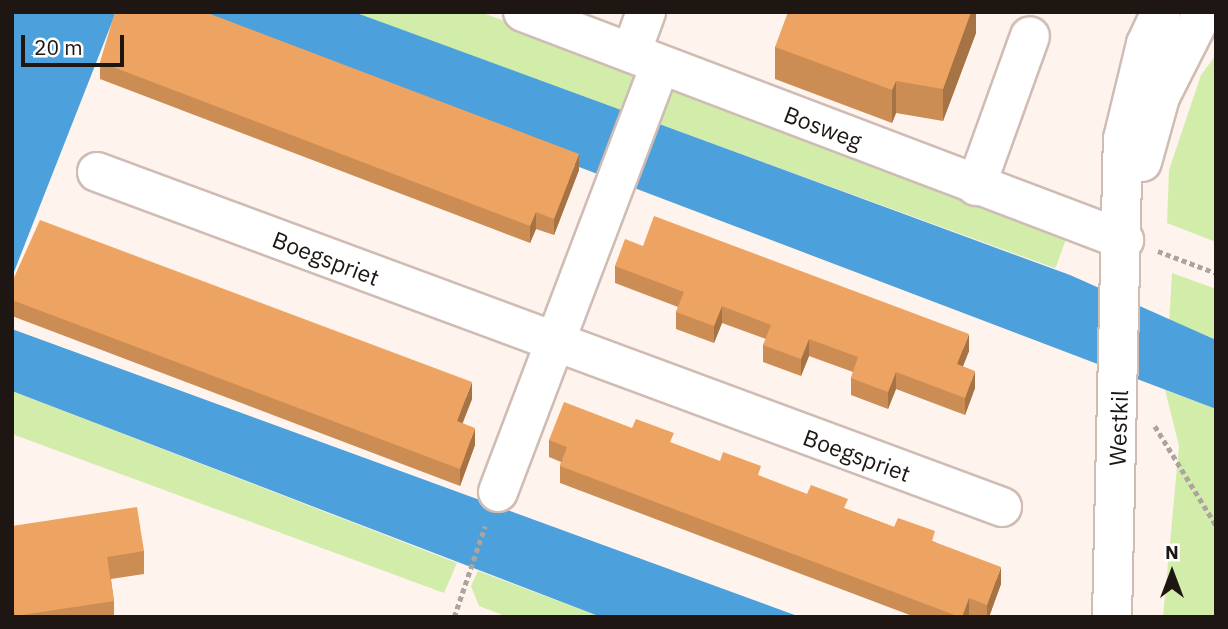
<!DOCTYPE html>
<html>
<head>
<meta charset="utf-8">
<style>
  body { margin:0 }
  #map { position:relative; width:1228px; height:629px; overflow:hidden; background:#fef3ed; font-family:"IBM Plex Sans",sans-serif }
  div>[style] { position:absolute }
  .green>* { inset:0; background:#d1eda9; transform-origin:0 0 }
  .water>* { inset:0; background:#4ca0db }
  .path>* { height:4.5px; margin-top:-2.25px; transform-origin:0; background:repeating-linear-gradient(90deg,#ada49f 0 5px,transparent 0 8.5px) }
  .roads { filter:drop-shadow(2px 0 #cfbcb4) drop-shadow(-2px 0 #cfbcb4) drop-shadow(0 2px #cfbcb4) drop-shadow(0 -2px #cfbcb4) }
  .minor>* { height:38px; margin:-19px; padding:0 19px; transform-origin:19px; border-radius:19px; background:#fff }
  .wall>* { inset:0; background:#cc8d54 }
  .shaded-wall>* { inset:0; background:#a67345 }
  .building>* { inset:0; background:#eda462 }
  span { translate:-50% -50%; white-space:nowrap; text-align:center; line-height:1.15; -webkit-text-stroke:5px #fff; paint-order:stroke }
  .street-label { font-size:23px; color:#1d1613 }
  .frame { position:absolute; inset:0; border:14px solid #1d1613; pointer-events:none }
  .north { position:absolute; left:1137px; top:538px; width:70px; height:70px; -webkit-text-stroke:5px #fff; paint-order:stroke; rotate:0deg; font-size:19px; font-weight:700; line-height:28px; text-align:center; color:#1d1613 }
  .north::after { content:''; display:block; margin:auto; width:24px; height:32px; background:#1d1613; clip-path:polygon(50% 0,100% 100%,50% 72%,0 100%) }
  .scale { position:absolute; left:21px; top:35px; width:103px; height:32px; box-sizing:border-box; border:4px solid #1d1613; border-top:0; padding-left:9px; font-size:21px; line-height:24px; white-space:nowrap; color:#1d1613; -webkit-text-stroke:5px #fff; paint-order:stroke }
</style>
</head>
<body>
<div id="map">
  <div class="green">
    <i style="clip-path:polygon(354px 12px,480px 12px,637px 70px,621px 113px)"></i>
    <i style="clip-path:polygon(1216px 55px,1216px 242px,1167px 223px,1169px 170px,1201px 75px)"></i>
    <i style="left:672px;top:82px;width:424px;height:44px;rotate:20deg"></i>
    <i style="clip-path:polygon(1172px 273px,1216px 289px,1216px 340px,1169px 324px)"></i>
    <i style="clip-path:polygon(1165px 390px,1216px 409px,1216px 617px,1163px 617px,1179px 446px)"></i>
    <i style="clip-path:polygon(12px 391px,457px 563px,444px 593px,12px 434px)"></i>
    <i style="clip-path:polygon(478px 571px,601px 617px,508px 617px,479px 606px,471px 586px)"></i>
  </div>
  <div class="water">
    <i style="clip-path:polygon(12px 12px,116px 12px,12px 277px)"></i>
    <i style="clip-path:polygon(171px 12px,354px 12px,1070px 275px,1216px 340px,1216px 409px)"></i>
    <i style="clip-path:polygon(12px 329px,800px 617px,601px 617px,12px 391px)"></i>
  </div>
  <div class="path">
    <i style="left:1158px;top:251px;width:62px;rotate:20.8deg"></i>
    <i style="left:1155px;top:426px;width:116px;rotate:58.4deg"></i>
    <i style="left:454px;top:617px;width:96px;rotate:-71.2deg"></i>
  </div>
  <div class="roads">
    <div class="minor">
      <i style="left:523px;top:12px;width:643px;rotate:20.78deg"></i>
      <i style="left:631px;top:53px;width:44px;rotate:-69.9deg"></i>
      <i style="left:1142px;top:162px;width:67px;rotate:-74.5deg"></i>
      <i style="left:1160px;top:97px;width:95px;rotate:-63.2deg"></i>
      <i style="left:97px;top:172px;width:965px;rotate:20.31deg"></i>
      <i style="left:976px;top:186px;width:159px;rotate:-70.2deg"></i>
      <i style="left:498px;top:492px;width:457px;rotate:-69.2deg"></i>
      <i style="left:1112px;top:617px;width:478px;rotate:-88.7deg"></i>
      <i style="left:1123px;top:139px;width:98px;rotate:-76.4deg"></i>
      <i style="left:1146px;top:44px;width:35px;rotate:-65deg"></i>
    </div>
  </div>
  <div class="wall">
    <i style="clip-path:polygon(976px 12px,976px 33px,943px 121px,896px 113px,892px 123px,775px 79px,775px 47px)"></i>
    <i style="clip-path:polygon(100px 62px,579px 170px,554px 235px,536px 229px,530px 243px,100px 79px)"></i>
    <i style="clip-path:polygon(643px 246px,969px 351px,963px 366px,975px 388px,965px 415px,896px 389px,888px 409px,851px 395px,851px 378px,853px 372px,809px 356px,801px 376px,763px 362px,763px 345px,766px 339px,722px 323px,714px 343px,676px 329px,676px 312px,678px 307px,615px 283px,615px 266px)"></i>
    <i style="clip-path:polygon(12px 282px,472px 399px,462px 423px,475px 445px,460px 486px,12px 316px)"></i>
    <i style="clip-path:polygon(549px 440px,674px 444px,894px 527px,935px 542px,1001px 584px,989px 617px,973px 617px,969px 615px,968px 617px,915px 617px,560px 483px,560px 466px,561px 462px,549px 457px)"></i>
    <i style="clip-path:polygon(12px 526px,144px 551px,144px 574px,111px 579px,114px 601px,114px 617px,12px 617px)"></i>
  </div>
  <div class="shaded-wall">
    <i style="clip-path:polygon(971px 12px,976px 12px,976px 33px,943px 121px,943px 89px)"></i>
    <i style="clip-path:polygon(896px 81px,896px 113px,892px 123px,892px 90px)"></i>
    <i style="clip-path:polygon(579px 154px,579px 170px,554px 235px,554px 219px)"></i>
    <i style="clip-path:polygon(536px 212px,536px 229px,530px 243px,530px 226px)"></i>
    <i style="clip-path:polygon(722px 306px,722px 323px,714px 343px,714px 326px)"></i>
    <i style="clip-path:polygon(969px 334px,969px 351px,957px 381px,957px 364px)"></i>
    <i style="clip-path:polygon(809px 339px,809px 356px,801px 376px,801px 359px)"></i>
    <i style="clip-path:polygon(975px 371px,975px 388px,965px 415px,965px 398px)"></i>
    <i style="clip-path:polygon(896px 372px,896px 389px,888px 409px,888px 392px)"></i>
    <i style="clip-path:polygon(472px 382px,472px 399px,457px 438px,457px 421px)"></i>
    <i style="clip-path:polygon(475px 428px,475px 445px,460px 486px,460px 469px)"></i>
    <i style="clip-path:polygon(1001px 567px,1001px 584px,989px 617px,987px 617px,987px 605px)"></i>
    <i style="clip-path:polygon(969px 598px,969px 615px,968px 617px,962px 617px)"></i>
  </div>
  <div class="building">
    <i style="clip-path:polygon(115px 12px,205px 12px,579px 154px,554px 219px,536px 212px,530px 226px,100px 62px)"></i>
    <i style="clip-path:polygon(788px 12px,971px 12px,943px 89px,896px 81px,892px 90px,775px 47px)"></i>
    <i style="clip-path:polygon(654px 216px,969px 334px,957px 364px,975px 371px,965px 398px,896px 372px,888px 392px,851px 378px,858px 357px,809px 339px,801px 359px,763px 345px,771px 325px,722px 306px,714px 326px,676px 312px,684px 292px,615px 266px,625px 239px,643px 246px)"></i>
    <i style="clip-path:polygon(40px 220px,472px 382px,457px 421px,475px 428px,460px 469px,12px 300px,12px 282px)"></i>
    <i style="clip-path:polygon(564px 402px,632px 428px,636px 419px,674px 433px,670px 442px,720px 461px,723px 452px,761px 466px,758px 475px,807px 494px,811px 485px,848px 499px,844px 508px,894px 527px,898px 518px,935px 531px,932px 541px,1001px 567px,987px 605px,969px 598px,962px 617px,960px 617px,560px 466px,567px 447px,549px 440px)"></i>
    <i style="clip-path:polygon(137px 507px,144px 551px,107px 557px,114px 601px,15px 616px,12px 600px,12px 526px)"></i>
  </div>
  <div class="street-label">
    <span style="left:823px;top:127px;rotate:21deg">Bosweg</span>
    <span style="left:326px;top:258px;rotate:21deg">Boegspriet</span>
    <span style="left:1118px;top:428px;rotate:-88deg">Westkil</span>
    <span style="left:857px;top:455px;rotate:20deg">Boegspriet</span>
  </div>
  <div class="frame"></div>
  <div class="north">N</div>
  <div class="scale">20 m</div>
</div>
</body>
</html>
